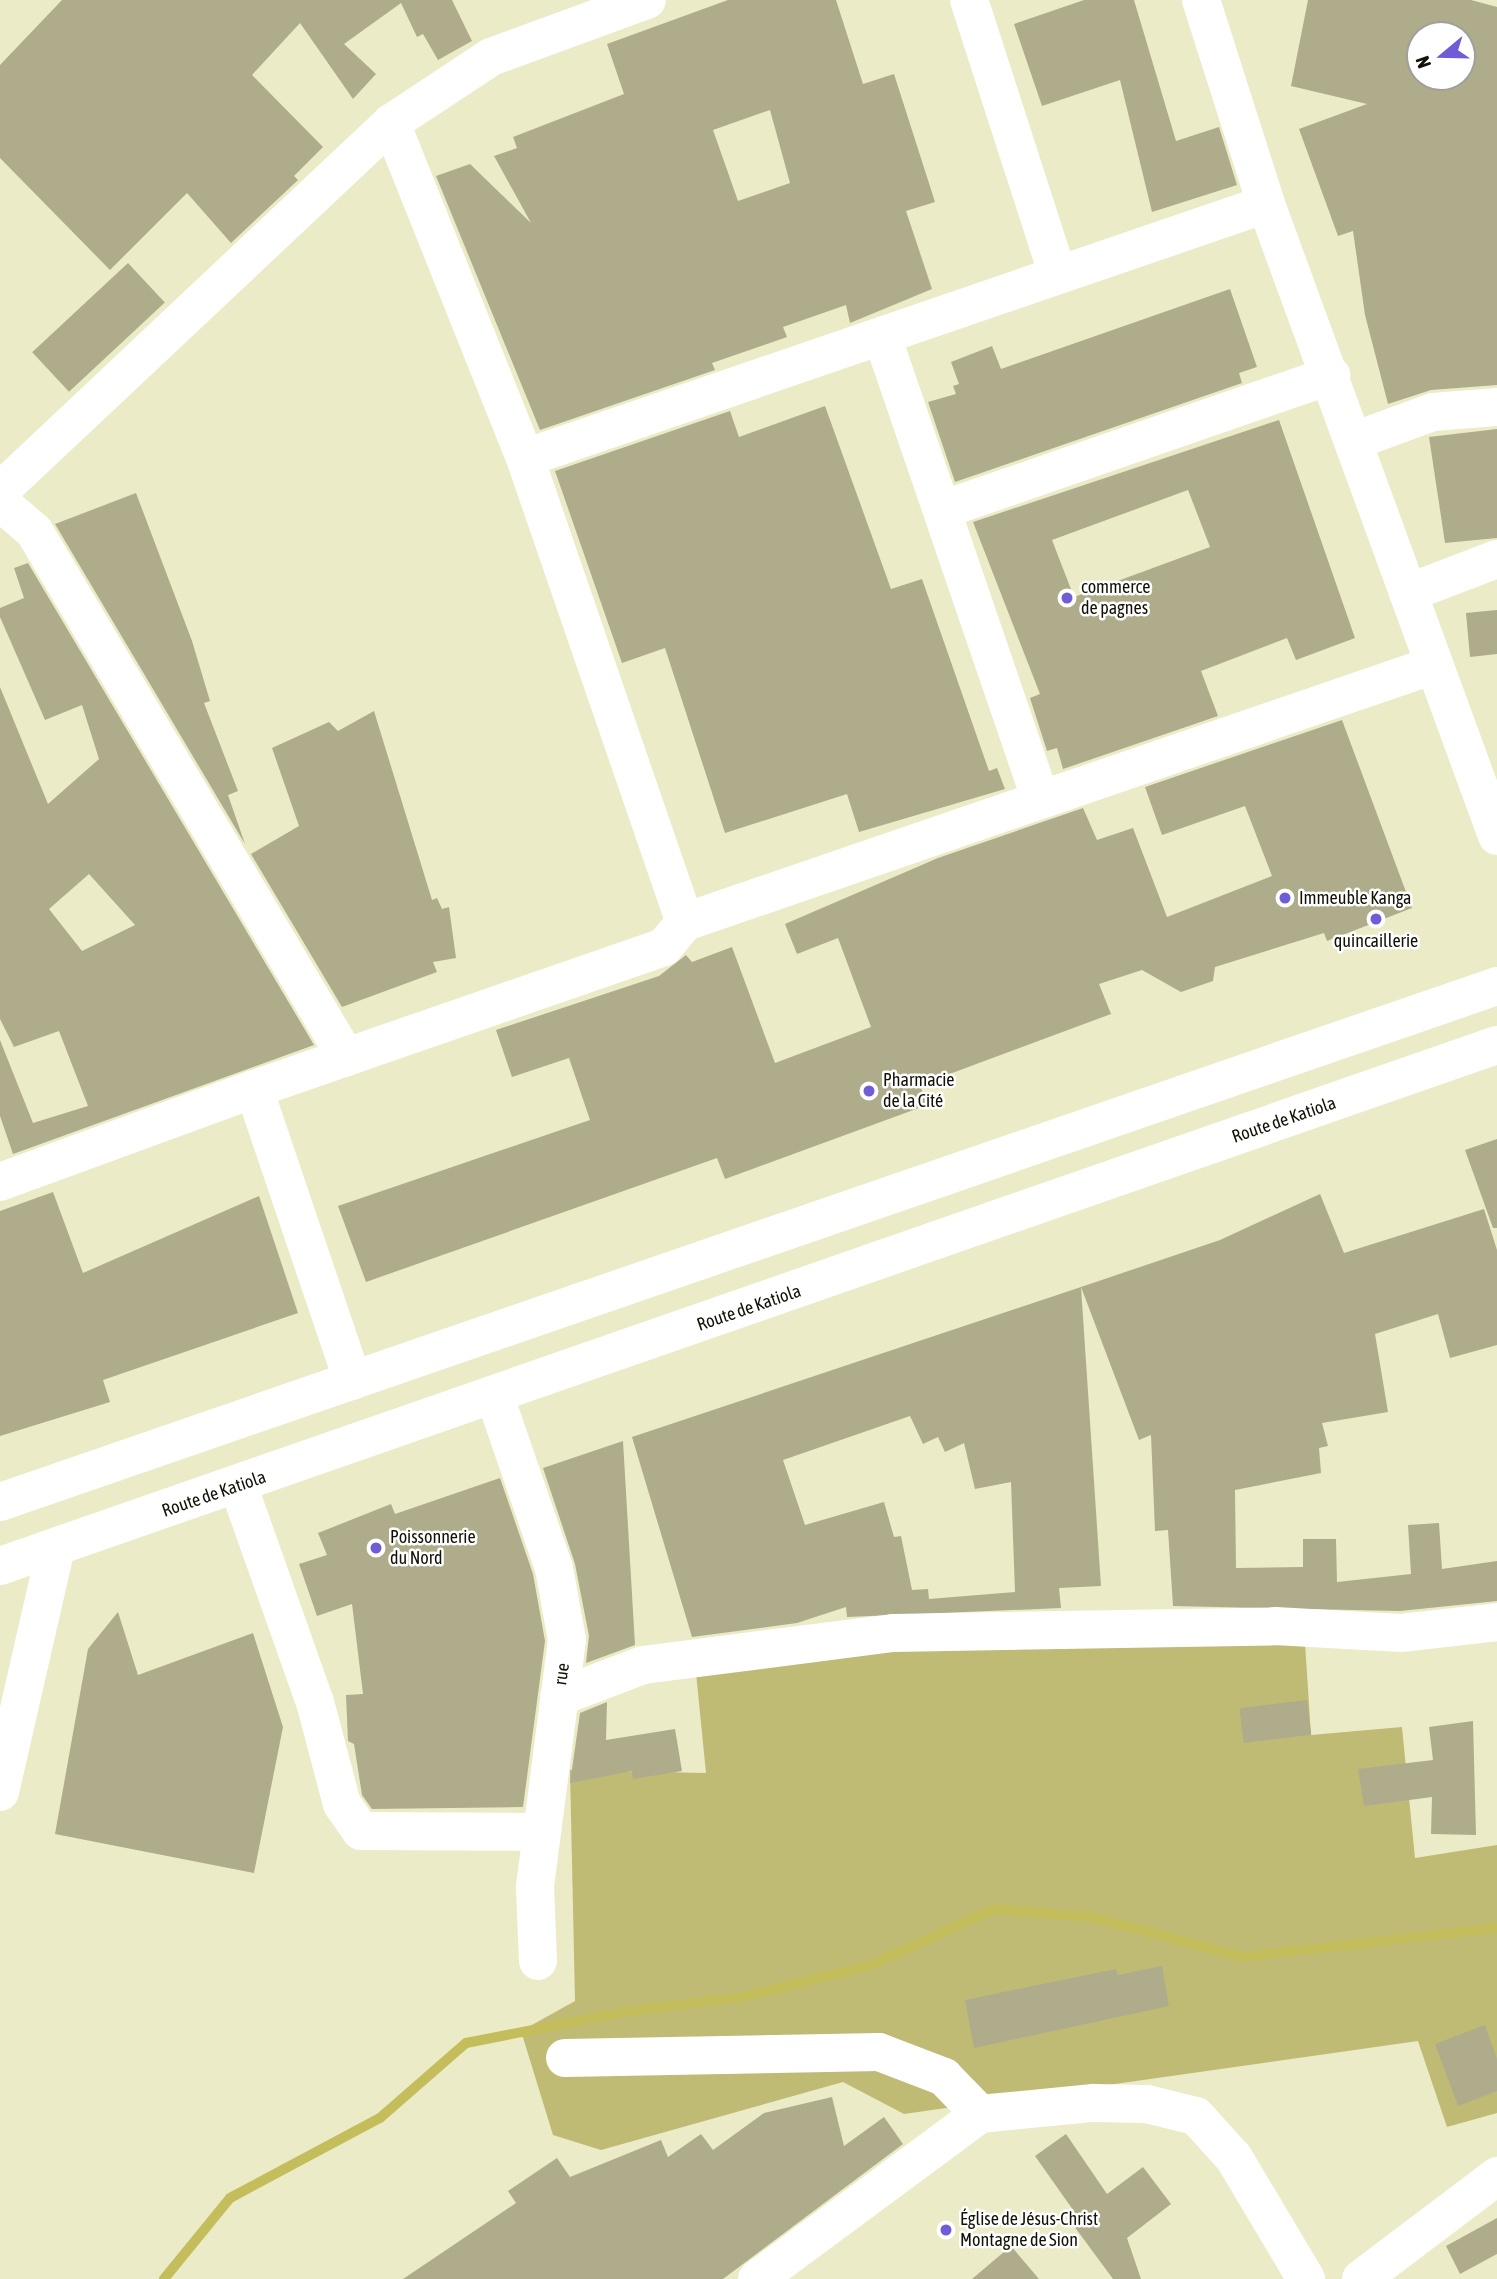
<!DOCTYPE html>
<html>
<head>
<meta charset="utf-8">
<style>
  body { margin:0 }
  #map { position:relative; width:1497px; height:2279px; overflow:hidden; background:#ecebc7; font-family:"Asap Condensed",sans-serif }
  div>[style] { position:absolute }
  .green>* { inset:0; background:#bfbb75 }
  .stream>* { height:10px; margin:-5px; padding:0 5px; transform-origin:5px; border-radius:5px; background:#c4bd5b }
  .building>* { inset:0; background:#aeac8a; transform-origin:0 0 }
  .minor>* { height:38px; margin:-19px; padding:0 19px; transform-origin:19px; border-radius:19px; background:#fff }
  .highway>* { height:38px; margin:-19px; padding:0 19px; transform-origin:19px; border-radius:19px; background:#fff }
  .dots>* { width:19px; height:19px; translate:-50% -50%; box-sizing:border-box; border:4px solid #fff; border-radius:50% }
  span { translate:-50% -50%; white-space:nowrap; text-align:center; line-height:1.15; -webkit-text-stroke:5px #fff; paint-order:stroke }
  .poi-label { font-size:18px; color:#111105 }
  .left { translate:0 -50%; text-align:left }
  .street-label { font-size:18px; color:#111105 }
  .north { position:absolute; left:1406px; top:21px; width:70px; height:70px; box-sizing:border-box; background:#fff; border:2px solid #a0a09b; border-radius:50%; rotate:251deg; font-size:19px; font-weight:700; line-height:28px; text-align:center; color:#111105 }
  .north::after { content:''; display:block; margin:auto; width:24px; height:32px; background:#6e5dd7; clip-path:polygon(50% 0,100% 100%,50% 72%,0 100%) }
</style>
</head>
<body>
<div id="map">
  <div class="green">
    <i style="clip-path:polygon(1305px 1643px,1311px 1735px,1402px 1727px,1415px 1858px,1497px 1845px,1497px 2113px,1447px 2127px,1418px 2041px,904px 2114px,843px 2082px,601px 2150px,553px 2135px,521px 2031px,575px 2001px,570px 1770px,706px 1773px,694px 1653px)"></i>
  </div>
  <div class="stream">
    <i style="left:164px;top:2279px;width:104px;rotate:-50.8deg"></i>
    <i style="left:230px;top:2198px;width:170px;rotate:-28.1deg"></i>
    <i style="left:380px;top:2118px;width:114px;rotate:-41.1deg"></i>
    <i style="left:466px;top:2043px;width:166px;rotate:-11.1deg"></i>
    <i style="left:629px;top:2011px;width:115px;rotate:-7deg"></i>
    <i style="left:743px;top:1997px;width:132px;rotate:-14deg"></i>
    <i style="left:871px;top:1965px;width:135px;rotate:-24.5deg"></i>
    <i style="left:994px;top:1909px;width:98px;rotate:4.7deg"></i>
    <i style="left:1092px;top:1917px;width:155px;rotate:14.9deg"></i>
    <i style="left:1242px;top:1957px;width:257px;rotate:-6.5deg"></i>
  </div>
  <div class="building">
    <i style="clip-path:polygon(62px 0,452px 0,472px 41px,438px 60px,423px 34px,417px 37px,401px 3px,344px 44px,376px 74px,353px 99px,300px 23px,252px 75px,323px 147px,294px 176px,298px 180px,231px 243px,187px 193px,110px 270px,0 158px,0 65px)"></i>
    <i style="clip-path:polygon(evenodd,728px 0,836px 0,863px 84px,894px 74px,935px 202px,906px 211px,932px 289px,850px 323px,846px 305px,783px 327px,787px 337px,712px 363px,715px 370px,540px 430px,436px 176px,470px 164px,531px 223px,494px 156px,517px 148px,513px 137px,624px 94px,607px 44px,728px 0,770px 110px,790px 183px,738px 201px,713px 130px,770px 110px)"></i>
    <i style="clip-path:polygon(1084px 0,1134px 0,1176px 141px,1219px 127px,1237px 185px,1152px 212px,1120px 80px,1042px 106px,1014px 24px)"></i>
    <i style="clip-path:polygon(evenodd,1308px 0,1471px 0,1497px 7px,1497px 385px,1431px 390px,1388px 404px,1365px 315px,1353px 231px,1338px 236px,1299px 129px,1367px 104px,1291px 86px,1308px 0,1420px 35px,1462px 35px,1462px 77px,1420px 77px,1420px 35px)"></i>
    <i style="left:128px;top:263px;width:54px;height:131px;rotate:47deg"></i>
    <i style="clip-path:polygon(1230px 289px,1257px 367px,1239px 373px,1242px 383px,955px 482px,928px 402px,956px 394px,953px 386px,959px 384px,951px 362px,992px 346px,1001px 369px)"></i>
    <i style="clip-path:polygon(825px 406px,891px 589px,922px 579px,989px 771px,997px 768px,1005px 789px,859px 832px,847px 794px,725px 833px,665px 648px,622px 663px,555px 471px,730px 411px,739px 437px)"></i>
    <i style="clip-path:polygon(evenodd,1279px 420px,1355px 638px,1296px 660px,1287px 638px,1201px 671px,1218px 716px,1063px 769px,1057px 748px,1047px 751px,1030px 698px,1040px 694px,973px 522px,1279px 420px,1188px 490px,1210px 547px,1074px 597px,1052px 540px,1188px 490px)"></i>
    <i style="clip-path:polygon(1497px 429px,1497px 538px,1445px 543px,1429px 437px)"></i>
    <i style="clip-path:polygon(136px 493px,192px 641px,210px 701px,204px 703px,238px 791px,228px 795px,245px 844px,55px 524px)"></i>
    <i style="clip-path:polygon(evenodd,28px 563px,314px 1045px,13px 1154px,0 1116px,0 1040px,33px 1123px,88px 1106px,59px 1031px,14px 1047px,0 1019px,0 687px,48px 804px,99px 759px,82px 705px,45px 720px,0 617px,0 608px,24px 598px,14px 568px,28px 563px,89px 874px,135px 925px,82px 951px,49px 909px,89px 874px)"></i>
    <i style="clip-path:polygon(1497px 610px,1497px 654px,1470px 657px,1466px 613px)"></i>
    <i style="clip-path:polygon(374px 711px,432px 900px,437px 898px,442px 909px,449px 907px,456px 958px,433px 962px,437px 972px,342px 1007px,251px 854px,299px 826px,272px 748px,329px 722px,338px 731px)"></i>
    <i style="clip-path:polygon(1342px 720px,1412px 908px,1327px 941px,1324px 933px,1215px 967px,1213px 981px,1181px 992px,1142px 970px,1099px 984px,1111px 1014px,920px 1085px,927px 1105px,725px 1179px,717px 1158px,366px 1282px,338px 1206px,590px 1120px,569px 1058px,512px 1077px,496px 1030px,659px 976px,686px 955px,692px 962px,732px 947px,775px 1063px,871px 1027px,838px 938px,797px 954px,785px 924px,938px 858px,1083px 808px,1097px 840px,1133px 828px,1167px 917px,1272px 876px,1245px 806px,1162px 835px,1145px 787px)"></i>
    <i style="clip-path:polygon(1497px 1139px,1497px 1228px,1493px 1228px,1465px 1150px)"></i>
    <i style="clip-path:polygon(53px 1192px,83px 1273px,259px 1196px,298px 1313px,103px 1380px,110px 1402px,0 1436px,0 1211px)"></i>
    <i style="clip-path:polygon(1320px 1194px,1344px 1253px,1484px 1209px,1497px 1250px,1497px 1345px,1450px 1358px,1438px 1314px,1375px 1334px,1388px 1412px,1322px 1423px,1328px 1446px,1319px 1448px,1321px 1473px,1235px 1490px,1236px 1568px,1303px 1567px,1303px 1539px,1336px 1539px,1337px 1582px,1411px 1574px,1408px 1525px,1439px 1523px,1442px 1569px,1497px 1561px,1497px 1601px,1400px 1611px,1173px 1606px,1168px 1530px,1155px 1531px,1151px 1435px,1139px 1440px,1081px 1287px,1220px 1240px)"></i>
    <i style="clip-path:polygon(evenodd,1081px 1287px,1101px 1586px,1059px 1588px,1061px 1608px,847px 1617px,846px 1607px,797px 1623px,692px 1637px,632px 1437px,1081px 1287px,910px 1416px,923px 1444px,938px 1437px,945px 1452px,964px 1443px,975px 1489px,1011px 1482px,1015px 1592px,929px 1599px,928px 1589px,912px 1590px,901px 1536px,894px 1537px,884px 1502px,805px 1525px,783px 1460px,910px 1416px)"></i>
    <i style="clip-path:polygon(623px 1441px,635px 1645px,586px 1663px,589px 1636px,575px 1564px,543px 1468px)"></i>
    <i style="clip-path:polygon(500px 1478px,533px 1574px,545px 1641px,523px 1807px,372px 1809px,362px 1795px,354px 1744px,348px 1741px,346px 1695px,363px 1694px,352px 1604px,317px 1616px,299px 1564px,327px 1555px,318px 1533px,391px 1504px,395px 1514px)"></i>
    <i style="clip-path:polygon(118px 1612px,138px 1675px,253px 1633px,283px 1727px,254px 1873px,55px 1834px,88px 1649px)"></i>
    <i style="left:1307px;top:1700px;width:35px;height:68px;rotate:83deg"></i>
    <i style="clip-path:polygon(607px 1702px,606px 1740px,675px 1729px,682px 1771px,633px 1779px,632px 1771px,570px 1783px,580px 1713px)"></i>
    <i style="clip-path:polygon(1473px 1721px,1476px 1835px,1431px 1834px,1432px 1797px,1364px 1806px,1358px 1769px,1433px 1760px,1429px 1727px)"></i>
    <i style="clip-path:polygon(1162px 1966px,1169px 2006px,974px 2048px,965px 2000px,1116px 1969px,1118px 1975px)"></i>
    <i style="clip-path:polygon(1485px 2025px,1497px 2059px,1497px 2091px,1458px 2106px,1435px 2044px)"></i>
    <i style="clip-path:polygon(832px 2097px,844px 2146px,884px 2117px,903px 2144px,723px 2279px,403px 2279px,516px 2203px,508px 2191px,557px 2158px,570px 2177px,661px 2140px,668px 2157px,701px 2134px,713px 2150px,764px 2113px)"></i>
    <i style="clip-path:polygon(1066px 2134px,1107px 2194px,1143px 2167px,1171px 2204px,1127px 2238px,1141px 2279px,1113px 2279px,1071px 2222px,1078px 2217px,1035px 2156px)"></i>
    <i style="clip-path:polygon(1497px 2218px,1497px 2254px,1460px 2274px,1446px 2246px)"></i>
    <i style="clip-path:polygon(1011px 2246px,1039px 2279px,972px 2279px)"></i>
  </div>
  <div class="minor">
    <i style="left:969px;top:0;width:289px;rotate:72.1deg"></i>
    <i style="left:1201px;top:0;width:214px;rotate:72.3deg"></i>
    <i style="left:1266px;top:204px;width:673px;rotate:69.92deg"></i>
    <i style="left:391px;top:123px;width:361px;rotate:68.2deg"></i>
    <i style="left:525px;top:458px;width:491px;rotate:71deg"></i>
    <i style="left:685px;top:922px;width:792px;rotate:-18.94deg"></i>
    <i style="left:882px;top:336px;width:490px;rotate:71.1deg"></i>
    <i style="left:1354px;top:441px;width:84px;rotate:-20.2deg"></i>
    <i style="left:1433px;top:412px;width:64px;rotate:-4.5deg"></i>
    <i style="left:525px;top:458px;width:783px;rotate:-18.92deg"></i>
    <i style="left:0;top:491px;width:537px;rotate:-43.26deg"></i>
    <i style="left:391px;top:123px;width:120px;rotate:-33.4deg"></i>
    <i style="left:491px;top:57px;width:166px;rotate:-20.1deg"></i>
    <i style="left:0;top:502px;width:45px;rotate:40.5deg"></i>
    <i style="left:34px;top:531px;width:612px;rotate:59.33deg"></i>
    <i style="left:942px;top:510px;width:412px;rotate:-19.1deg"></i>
    <i style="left:1408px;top:593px;width:95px;rotate:-20.9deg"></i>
    <i style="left:254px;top:1089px;width:434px;rotate:-19.1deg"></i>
    <i style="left:664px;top:947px;width:33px;rotate:-50deg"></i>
    <i style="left:0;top:1182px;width:270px;rotate:-20.1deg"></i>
    <i style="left:254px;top:1089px;width:308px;rotate:71.3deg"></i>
    <i style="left:495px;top:1397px;width:181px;rotate:71deg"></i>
    <i style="left:554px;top:1568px;width:73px;rotate:79.8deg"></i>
    <i style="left:567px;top:1640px;width:249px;rotate:97.4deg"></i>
    <i style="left:535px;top:1887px;width:74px;rotate:87.7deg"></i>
    <i style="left:238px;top:1485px;width:230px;rotate:70.5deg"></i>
    <i style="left:315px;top:1702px;width:106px;rotate:75.2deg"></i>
    <i style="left:342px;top:1804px;width:33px;rotate:55deg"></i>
    <i style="left:361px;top:1831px;width:181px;rotate:0.3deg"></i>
    <i style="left:559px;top:1697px;width:90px;rotate:-20.9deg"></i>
    <i style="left:643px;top:1665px;width:252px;rotate:-7.3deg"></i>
    <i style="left:893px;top:1633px;width:382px;rotate:-1deg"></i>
    <i style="left:1275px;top:1626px;width:126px;rotate:3.2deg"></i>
    <i style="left:1401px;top:1633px;width:97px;rotate:-6.5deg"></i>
    <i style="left:0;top:1792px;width:251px;rotate:-77.1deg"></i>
    <i style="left:565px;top:2058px;width:314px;rotate:-1.1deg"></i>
    <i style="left:879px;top:2052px;width:70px;rotate:21deg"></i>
    <i style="left:944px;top:2077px;width:52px;rotate:45.8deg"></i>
    <i style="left:757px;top:2279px;width:277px;rotate:-36.5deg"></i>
    <i style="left:980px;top:2114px;width:114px;rotate:-5.6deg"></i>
    <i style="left:1093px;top:2103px;width:54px;rotate:1.1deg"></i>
    <i style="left:1147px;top:2104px;width:50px;rotate:13.8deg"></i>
    <i style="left:1196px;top:2116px;width:57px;rotate:47.9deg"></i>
    <i style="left:1234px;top:2158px;width:141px;rotate:59.2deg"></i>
    <i style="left:1361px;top:2279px;width:171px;rotate:-37.1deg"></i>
  </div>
  <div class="highway">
    <i style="left:0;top:1502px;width:1583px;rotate:-19.02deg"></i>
    <i style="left:0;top:1566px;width:1585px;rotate:-19.19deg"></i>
  </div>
  <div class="dots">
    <i style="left:1067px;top:598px;background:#6e5dd7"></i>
    <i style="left:1285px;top:898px;background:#6e5dd7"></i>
    <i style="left:1376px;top:919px;background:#6e5dd7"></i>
    <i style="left:869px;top:1091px;background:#6e5dd7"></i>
    <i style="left:376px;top:1548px;background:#6e5dd7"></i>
    <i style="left:946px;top:2230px;background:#6e5dd7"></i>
  </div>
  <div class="poi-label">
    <span class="left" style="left:1081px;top:598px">commerce<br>de pagnes</span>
    <span class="left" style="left:1299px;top:898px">Immeuble Kanga</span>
    <span style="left:1376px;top:941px">quincaillerie</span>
    <span class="left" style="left:883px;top:1091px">Pharmacie<br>de la Cité</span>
    <span class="left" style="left:390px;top:1548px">Poissonnerie<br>du Nord</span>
    <span class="left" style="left:960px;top:2230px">Église de Jésus-Christ<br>Montagne de Sion</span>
  </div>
  <div class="street-label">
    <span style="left:1284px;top:1120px;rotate:-19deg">Route de Katiola</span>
    <span style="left:749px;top:1308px;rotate:-19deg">Route de Katiola</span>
    <span style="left:214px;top:1494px;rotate:-19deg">Route de Katiola</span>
    <span style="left:562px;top:1674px;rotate:-82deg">rue</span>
  </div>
  <div class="north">N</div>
</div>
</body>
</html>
